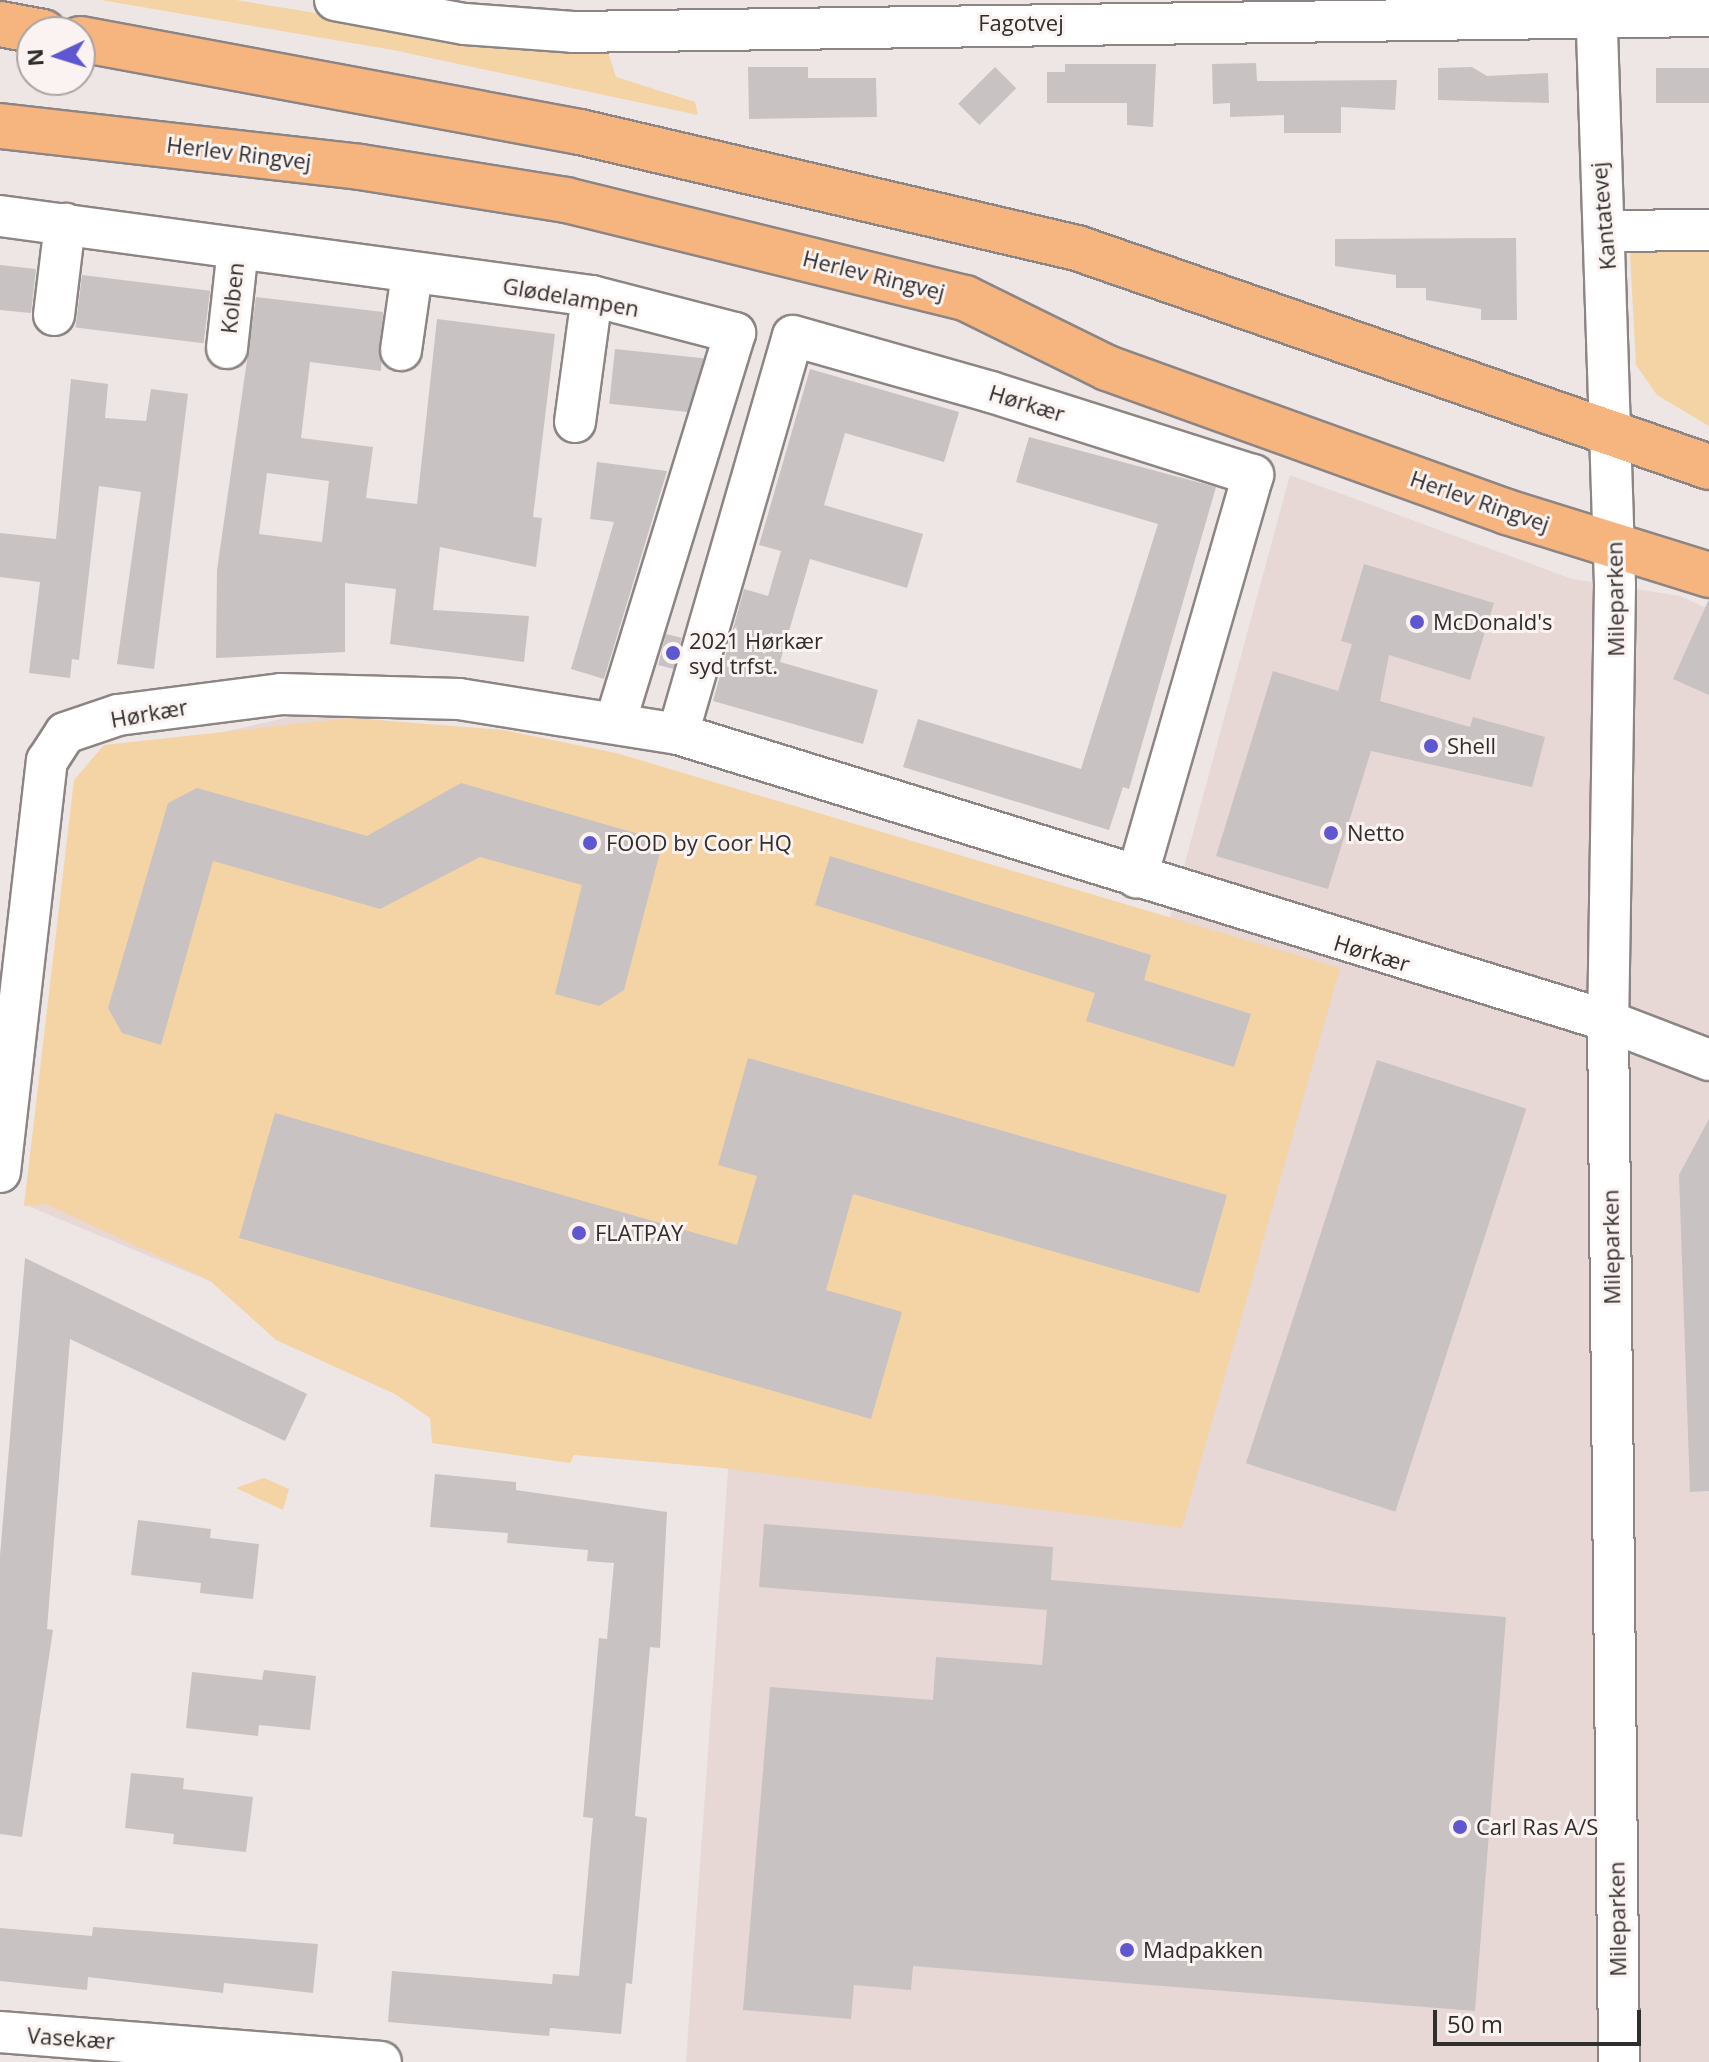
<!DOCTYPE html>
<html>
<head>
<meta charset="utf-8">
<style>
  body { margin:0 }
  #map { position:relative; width:1709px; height:2062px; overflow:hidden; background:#ede6e4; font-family:"Open Sans",sans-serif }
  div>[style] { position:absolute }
  .built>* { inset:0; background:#e7d8d5 }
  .green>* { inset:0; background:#f4d3a4 }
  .building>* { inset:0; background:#c9c2c2; transform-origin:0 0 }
  .roads { filter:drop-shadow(2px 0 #8c8583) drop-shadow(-2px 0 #8c8583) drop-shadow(0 2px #8c8583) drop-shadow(0 -2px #8c8583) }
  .minor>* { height:40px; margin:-20px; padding:0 20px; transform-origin:20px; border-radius:20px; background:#fff }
  .major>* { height:44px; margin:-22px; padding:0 22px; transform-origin:22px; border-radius:22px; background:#f6b47f }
  .dots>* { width:22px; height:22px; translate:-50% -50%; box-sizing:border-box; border:4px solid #fbf3f1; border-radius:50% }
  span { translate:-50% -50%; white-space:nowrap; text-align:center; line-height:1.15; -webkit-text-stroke:6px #fbf3f1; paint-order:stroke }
  .street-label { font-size:22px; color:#302d2d }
  .poi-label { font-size:22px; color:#302d2d }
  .left { translate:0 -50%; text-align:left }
  .north { position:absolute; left:16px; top:16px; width:80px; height:80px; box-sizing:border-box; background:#fbf3f1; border:2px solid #aaa4a3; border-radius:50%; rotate:266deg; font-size:22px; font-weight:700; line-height:32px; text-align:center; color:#302d2d }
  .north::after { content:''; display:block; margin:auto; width:28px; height:36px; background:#5e57cf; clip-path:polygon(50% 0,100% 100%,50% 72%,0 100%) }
  .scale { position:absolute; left:1433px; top:2010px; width:208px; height:36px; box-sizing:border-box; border:4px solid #302d2d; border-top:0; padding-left:10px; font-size:24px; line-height:28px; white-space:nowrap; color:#302d2d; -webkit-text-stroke:6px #fbf3f1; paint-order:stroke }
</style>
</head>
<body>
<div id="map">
  <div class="built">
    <i style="clip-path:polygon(1290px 475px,1572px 579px,1680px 596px,1709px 609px,1709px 2062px,686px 2062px,729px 1458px,323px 1328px,28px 1206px,89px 762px,308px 713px,447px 727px,1170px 918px)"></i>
  </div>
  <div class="green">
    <i style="clip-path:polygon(101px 0,236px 0,505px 44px,607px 49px,616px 77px,695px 102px,698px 115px,393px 50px)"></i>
    <i style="clip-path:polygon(1709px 250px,1709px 426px,1657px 395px,1636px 365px,1630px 252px)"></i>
    <i style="clip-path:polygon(351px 718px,503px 730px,616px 753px,1340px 968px,1182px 1528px,722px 1468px,574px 1455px,570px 1463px,432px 1443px,430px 1418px,395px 1394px,276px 1340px,209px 1280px,46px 1204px,24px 1206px,74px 780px,104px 745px)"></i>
    <i style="clip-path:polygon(264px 1478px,289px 1489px,283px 1510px,236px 1488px)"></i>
  </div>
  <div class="building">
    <i style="clip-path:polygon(1256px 63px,1257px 81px,1397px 80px,1395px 110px,1341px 107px,1341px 133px,1284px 133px,1284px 115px,1230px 117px,1230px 103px,1213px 104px,1212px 64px)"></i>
    <i style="clip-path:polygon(1065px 64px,1156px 64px,1153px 127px,1127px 125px,1127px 103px,1047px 103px,1047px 72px,1065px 72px)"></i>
    <i style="clip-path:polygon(748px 67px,808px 67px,808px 78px,876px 78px,877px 117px,749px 119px)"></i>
    <i style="left:995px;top:67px;width:30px;height:52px;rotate:45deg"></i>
    <i style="clip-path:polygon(1472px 67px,1487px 76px,1548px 73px,1549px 103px,1438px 100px,1438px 68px)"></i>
    <i style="left:1709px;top:68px;width:35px;height:53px;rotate:90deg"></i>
    <i style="clip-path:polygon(1516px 238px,1517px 320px,1481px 320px,1481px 309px,1426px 300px,1426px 288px,1396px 288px,1396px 275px,1335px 266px,1335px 239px)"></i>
    <i style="clip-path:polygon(0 265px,36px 269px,31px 313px,0 310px)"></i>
    <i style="left:82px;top:275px;width:129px;height:53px;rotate:7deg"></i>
    <i style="clip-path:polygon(evenodd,256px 297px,383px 312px,381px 371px,310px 362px,301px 438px,373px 447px,366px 498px,417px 504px,437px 319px,555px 334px,533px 517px,542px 518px,536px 567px,440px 547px,433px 610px,529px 616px,524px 662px,390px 644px,396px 589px,345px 583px,345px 652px,216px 658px,217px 570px,256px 297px,267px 473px,329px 481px,322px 542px,259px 534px,267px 473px)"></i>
    <i style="left:615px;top:349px;width:89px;height:55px;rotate:6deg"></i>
    <i style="clip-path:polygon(810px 369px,959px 412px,944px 462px,845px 433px,824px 505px,923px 534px,907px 588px,810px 559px,780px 662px,878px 690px,863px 744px,713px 701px,744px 589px,768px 596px,781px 551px,759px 545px)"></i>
    <i style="clip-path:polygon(71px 379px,108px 384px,105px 418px,146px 421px,151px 389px,188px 394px,154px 669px,117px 664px,141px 492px,99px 486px,79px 660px,72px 659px,70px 678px,29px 673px,40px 582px,0 577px,0 533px,56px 539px)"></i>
    <i style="clip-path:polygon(1029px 437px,1216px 487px,1129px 789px,1123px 787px,1109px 830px,903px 767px,918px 719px,1081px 769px,1158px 524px,1016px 482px)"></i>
    <i style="clip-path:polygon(597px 462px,667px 471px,604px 679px,571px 669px,614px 522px,590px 519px)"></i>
    <i style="clip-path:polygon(1364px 564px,1494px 603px,1470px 680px,1389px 655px,1380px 701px,1470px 727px,1473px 717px,1545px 737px,1532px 787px,1371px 751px,1328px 889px,1216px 856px,1273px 671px,1338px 691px,1352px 644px,1341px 641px)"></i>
    <i style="clip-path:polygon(1709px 599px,1709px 695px,1673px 679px)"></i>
    <i style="left:666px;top:634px;width:16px;height:32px;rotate:14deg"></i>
    <i style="clip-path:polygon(461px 783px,663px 841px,624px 990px,599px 1006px,555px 994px,582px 885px,480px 857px,380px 909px,213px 861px,161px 1045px,122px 1033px,108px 1008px,168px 803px,197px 788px,367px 836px)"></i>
    <i style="clip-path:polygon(830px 856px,1151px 955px,1144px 980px,1251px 1014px,1234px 1067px,1086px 1021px,1095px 993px,815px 905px)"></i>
    <i style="clip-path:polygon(748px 1058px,1227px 1195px,1199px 1293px,853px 1194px,826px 1290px,902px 1312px,871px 1419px,239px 1238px,275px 1113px,737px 1245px,757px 1176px,718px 1165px)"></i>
    <i style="left:1377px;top:1060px;width:157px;height:424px;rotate:18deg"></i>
    <i style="clip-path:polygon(1709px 1119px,1709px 1491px,1690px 1492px,1679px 1175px)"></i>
    <i style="clip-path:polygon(25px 1258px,307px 1394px,285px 1441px,70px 1339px,47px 1629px,53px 1630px,22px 1837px,0 1834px,0 1556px)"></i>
    <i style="clip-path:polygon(435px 1474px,516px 1482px,516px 1490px,667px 1512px,660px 1648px,650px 1647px,635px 1816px,647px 1818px,632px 1984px,626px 1983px,621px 2034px,550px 2028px,549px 2036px,388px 2022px,392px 1971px,552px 1984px,553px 1974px,579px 1976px,593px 1818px,583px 1817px,599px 1638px,607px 1639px,614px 1563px,587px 1561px,588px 1550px,507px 1543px,508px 1533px,430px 1527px)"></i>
    <i style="clip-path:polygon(138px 1520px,211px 1529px,210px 1538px,259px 1544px,253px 1599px,200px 1593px,201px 1583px,131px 1575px)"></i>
    <i style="clip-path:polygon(764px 1524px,1053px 1547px,1051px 1580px,1506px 1617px,1475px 2011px,913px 1966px,911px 1990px,854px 1985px,851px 2019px,743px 2010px,770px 1687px,933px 1700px,936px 1657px,1042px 1665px,1047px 1610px,759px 1587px)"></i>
    <i style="clip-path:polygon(264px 1670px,316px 1676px,310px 1730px,259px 1725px,258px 1736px,186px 1728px,192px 1672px,262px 1680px)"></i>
    <i style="clip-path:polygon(131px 1773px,184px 1778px,183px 1789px,253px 1797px,246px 1852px,173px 1844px,174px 1834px,125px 1828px)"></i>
    <i style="clip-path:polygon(93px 1927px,318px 1944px,313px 1993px,224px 1983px,223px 1993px,88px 1977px,87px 1990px,0 1981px,0 1928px,92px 1936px)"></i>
  </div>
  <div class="roads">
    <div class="minor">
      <i style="left:335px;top:0;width:132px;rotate:10.5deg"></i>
      <i style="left:465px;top:24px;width:108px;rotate:4.2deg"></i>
      <i style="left:573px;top:32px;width:1136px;rotate:-0.81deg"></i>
      <i style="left:1596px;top:0;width:585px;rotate:88.14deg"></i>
      <i style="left:1615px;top:585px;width:436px;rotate:90.9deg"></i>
      <i style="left:1608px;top:1021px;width:1041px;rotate:89.39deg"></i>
      <i style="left:0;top:216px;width:597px;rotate:7.7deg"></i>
      <i style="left:592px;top:296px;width:148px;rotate:14.5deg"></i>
      <i style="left:735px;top:333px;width:408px;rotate:107.1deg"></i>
      <i style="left:1608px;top:231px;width:101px;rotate:-0.6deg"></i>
      <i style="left:54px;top:315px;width:92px;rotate:-83.1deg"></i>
      <i style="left:227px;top:348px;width:100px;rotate:-83.7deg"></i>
      <i style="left:401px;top:350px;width:77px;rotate:-81.8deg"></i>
      <i style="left:575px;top:422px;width:127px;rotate:-82.3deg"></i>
      <i style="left:678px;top:734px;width:414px;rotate:-73.9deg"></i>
      <i style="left:793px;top:336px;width:206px;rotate:15.8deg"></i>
      <i style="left:991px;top:392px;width:275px;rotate:17.6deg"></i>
      <i style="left:1253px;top:475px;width:419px;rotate:106.1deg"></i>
      <i style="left:0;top:1172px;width:414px;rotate:-83.5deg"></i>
      <i style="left:47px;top:761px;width:33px;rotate:-57deg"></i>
      <i style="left:65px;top:733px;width:56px;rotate:-18.8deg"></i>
      <i style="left:118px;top:715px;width:164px;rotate:-7.3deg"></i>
      <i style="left:281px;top:694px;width:178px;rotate:1.6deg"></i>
      <i style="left:459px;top:699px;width:222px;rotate:9.1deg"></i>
      <i style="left:678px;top:734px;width:973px;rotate:17.15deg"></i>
      <i style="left:1608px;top:1021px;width:108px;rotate:21.1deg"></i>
      <i style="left:0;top:2032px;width:382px;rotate:4.5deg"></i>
    </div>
    <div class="major">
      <i style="left:0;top:24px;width:44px;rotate:10.5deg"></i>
      <i style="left:80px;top:39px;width:509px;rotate:10.54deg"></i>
      <i style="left:580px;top:132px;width:510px;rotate:13.14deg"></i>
      <i style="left:1077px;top:248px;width:669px;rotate:19.11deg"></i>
      <i style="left:0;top:126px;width:362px;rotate:6.5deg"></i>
      <i style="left:360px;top:167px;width:209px;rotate:9.1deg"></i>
      <i style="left:566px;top:200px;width:411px;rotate:13.8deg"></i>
      <i style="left:965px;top:298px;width:158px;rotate:26.2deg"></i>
      <i style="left:1107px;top:368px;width:425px;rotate:19.8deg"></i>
      <i style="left:1507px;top:512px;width:212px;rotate:17.3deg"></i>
    </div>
  </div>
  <div class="dots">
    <i style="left:1417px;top:622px;background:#5e57cf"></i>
    <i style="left:673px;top:653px;background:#5e57cf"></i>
    <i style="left:1431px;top:746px;background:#5e57cf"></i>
    <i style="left:1331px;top:833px;background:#5e57cf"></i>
    <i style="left:590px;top:843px;background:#5e57cf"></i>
    <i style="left:579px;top:1233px;background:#5e57cf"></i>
    <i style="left:1460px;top:1827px;background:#5e57cf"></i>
    <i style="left:1127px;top:1950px;background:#5e57cf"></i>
  </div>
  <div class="street-label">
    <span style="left:1021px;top:23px">Fagotvej</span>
    <span style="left:239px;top:153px;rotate:7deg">Herlev Ringvej</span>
    <span style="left:1603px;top:216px;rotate:-95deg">Kantatevej</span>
    <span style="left:874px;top:275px;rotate:14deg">Herlev Ringvej</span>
    <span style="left:571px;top:297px;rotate:10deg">Glødelampen</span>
    <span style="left:232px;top:298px;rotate:-84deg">Kolben</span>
    <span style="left:1027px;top:403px;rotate:17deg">Hørkær</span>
    <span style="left:1480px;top:501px;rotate:19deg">Herlev Ringvej</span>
    <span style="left:1615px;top:599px;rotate:-91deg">Mileparken</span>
    <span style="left:149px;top:713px;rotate:-10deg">Hørkær</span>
    <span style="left:1372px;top:953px;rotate:17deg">Hørkær</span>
    <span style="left:1611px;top:1247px;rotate:-91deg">Mileparken</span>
    <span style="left:1617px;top:1919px;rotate:-91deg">Mileparken</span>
    <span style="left:71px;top:2038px;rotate:4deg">Vasekær</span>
  </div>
  <div class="poi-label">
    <span class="left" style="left:1433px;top:622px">McDonald's</span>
    <span class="left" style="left:689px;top:653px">2021 Hørkær<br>syd trfst.</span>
    <span class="left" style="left:1447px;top:746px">Shell</span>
    <span class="left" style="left:1347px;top:833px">Netto</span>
    <span class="left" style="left:606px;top:843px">FOOD by Coor HQ</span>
    <span class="left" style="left:595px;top:1233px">FLATPAY</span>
    <span class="left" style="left:1476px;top:1827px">Carl Ras A/S</span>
    <span class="left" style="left:1143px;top:1950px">Madpakken</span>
  </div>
  <div class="north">N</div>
  <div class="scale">50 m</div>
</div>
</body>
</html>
